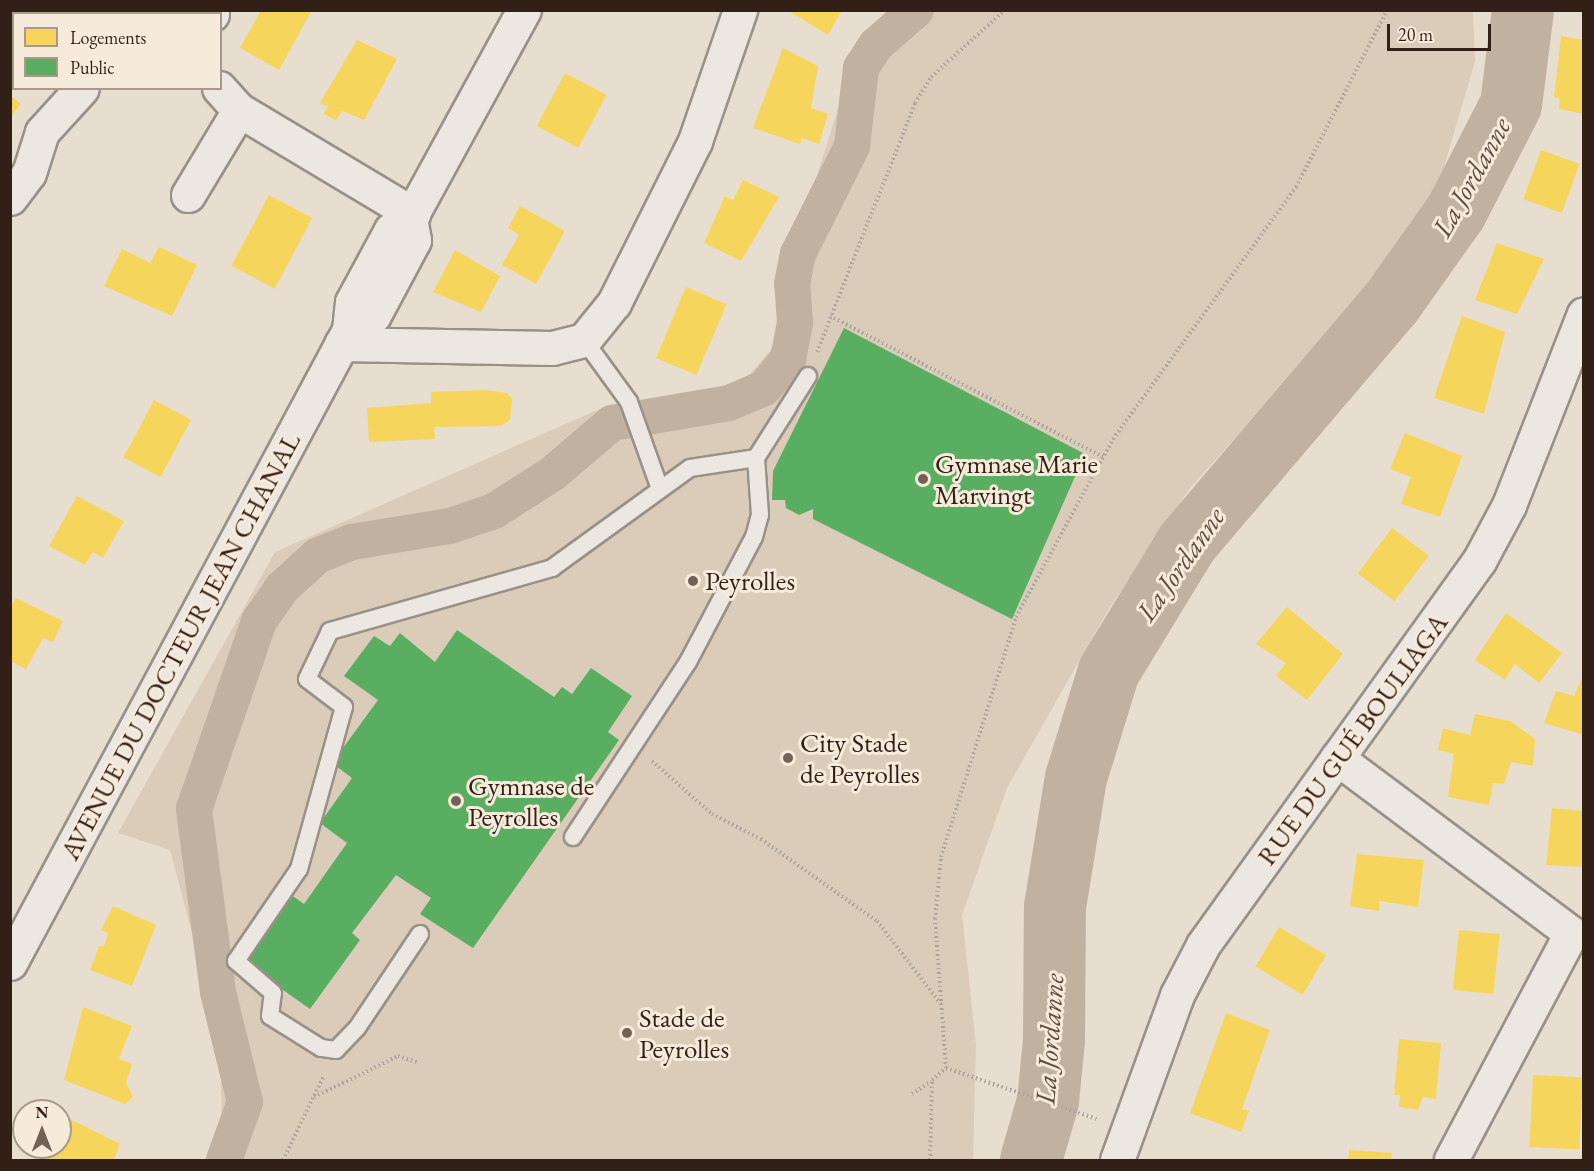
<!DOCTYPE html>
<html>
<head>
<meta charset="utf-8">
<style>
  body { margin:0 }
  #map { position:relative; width:1594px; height:1171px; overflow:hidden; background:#e7ded0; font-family:"EB Garamond",serif }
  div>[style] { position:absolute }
  .green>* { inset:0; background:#dbccba }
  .homes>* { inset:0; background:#f6d55c; transform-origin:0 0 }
  .public>* { inset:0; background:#5aae61 }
  .canal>* { height:36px; margin:-18px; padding:0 18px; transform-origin:18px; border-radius:18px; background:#c0b1a0 }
  .river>* { height:62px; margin:-31px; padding:0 31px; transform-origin:31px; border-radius:31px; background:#c0b1a0 }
  .path>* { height:4px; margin-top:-2px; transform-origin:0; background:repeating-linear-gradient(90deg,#aaa49e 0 1.5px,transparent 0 4.5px) }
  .roads { filter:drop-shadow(2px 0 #989188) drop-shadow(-2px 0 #989188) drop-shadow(0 2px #989188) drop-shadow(0 -2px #989188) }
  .lane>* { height:16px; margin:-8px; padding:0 8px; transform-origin:8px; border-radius:8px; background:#ece7e0 }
  .street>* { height:33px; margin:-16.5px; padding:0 16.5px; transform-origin:16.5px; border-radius:16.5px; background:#ece7e0 }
  .secondary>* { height:33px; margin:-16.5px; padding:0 16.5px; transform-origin:16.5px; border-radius:16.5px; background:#ece7e0 }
  .dots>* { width:16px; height:16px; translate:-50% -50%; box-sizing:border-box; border:3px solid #f6eada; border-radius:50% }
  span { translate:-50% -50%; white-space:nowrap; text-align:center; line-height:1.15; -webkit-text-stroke:6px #f6eada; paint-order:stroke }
  .poi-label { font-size:27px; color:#321f18 }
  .left { translate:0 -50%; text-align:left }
  .street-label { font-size:27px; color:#321f18 }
  .water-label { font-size:28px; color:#5e4b40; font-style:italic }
  .frame { position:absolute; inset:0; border:12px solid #321f18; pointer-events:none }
  .legend { position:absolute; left:12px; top:12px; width:210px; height:78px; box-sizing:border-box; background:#f6eada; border:2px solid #a8998c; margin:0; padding:8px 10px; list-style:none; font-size:18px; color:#321f18 }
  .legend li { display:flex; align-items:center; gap:12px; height:30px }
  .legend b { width:30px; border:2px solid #a8998c }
  .north { position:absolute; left:12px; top:1099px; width:60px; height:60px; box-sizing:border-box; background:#f6eada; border:2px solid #a8998c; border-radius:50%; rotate:0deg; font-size:16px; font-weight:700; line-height:24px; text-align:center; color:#321f18 }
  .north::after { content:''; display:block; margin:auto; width:21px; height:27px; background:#716258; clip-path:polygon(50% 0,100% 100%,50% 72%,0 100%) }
  .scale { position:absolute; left:1387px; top:24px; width:104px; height:27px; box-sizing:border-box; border:3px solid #321f18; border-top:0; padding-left:8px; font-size:18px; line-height:21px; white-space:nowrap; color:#321f18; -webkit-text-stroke:4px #f6eada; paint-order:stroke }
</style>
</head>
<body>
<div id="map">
  <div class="green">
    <i style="clip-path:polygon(889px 11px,1473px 11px,1475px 61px,1437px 191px,1325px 339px,1190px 488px,1108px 610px,1007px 788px,962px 915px,976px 1044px,973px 1160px,207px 1160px,222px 1130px,220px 1039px,170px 850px,118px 833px,275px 552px,604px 407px,738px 388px,775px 345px,787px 270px,850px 71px)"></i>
  </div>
  <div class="homes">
    <i style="clip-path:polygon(261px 10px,312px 10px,279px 70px,240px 48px)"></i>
    <i style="clip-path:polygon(787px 10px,842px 10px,828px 35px)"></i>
    <i style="clip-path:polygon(1561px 36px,1584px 40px,1584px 114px,1559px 109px,1560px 99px,1554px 97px)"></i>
    <i style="clip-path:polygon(357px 40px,397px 59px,364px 120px,342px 111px,336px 120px,323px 114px,328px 107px,320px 103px)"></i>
    <i style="clip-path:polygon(783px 48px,818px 66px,811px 108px,828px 114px,819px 144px,802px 138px,800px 144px,753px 128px)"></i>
    <i style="left:565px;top:73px;width:47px;height:60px;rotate:28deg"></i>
    <i style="clip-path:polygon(10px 95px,21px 104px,10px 117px)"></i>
    <i style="left:1541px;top:150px;width:41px;height:52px;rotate:20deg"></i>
    <i style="clip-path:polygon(743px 180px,779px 197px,741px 261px,704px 243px,725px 196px,733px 200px)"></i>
    <i style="left:269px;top:195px;width:49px;height:80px;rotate:28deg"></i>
    <i style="clip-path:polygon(520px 206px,565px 231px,536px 284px,502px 265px,519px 235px,508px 228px)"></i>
    <i style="clip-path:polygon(1497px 243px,1544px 259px,1517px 314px,1475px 300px)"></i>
    <i style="clip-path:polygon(159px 247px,197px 265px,172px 316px,104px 286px,122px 249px,150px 263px)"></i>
    <i style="clip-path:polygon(455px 250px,500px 276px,481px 312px,433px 292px)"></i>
    <i style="left:686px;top:287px;width:44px;height:77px;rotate:23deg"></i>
    <i style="clip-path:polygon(1462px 316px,1505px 332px,1484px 414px,1434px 398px)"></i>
    <i style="clip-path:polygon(486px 390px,507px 393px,512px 399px,510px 420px,501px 426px,434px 427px,435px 439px,369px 442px,367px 408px,431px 403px,431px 392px)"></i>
    <i style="left:154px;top:400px;width:42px;height:65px;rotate:28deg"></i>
    <i style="clip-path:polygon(1405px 433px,1462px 456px,1440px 517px,1401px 504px,1411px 477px,1390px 469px)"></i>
    <i style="clip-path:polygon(77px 496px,124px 521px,103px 558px,93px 552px,85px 565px,49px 546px)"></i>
    <i style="left:1392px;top:528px;width:46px;height:57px;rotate:37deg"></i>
    <i style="clip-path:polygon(16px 598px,63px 621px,53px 642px,43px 638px,26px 669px,10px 661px,10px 608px)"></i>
    <i style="clip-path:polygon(1287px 607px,1343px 654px,1307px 700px,1276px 676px,1286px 663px,1256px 644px)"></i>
    <i style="clip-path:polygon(1506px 613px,1562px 653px,1539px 683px,1515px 664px,1505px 680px,1475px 660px)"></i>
    <i style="clip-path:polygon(1584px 674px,1584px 735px,1544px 723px,1556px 691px,1574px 696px)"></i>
    <i style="clip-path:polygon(1475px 714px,1510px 721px,1535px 739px,1533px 766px,1511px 762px,1504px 784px,1493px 783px,1489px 805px,1448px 797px,1454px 754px,1438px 750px,1443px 728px,1470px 735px)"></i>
    <i style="clip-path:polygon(1552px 808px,1584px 811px,1584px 867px,1546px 865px)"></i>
    <i style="clip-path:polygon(1357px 854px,1424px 860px,1418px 907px,1379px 901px,1379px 911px,1350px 906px)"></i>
    <i style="clip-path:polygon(113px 906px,156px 925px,132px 986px,90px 970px,99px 946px,104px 946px,108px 933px,101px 930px)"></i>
    <i style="left:1279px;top:927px;width:55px;height:46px;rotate:31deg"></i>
    <i style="left:1459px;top:930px;width:41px;height:60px;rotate:6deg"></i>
    <i style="clip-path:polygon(83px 1007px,132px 1026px,119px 1059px,132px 1064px,126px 1083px,133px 1097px,125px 1104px,64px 1080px)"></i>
    <i style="clip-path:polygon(1226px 1013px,1270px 1030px,1242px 1109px,1249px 1111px,1241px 1132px,1190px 1113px)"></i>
    <i style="clip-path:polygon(1399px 1039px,1441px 1043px,1436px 1099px,1423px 1097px,1418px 1110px,1399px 1107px,1400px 1095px,1394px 1095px)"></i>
    <i style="left:1533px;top:1075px;width:50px;height:72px;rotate:3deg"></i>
    <i style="clip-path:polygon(60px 1114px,120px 1144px,114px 1160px,48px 1160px,53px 1147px,60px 1147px)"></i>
    <i style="clip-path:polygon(1349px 1150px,1392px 1153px,1391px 1160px,1348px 1160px)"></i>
  </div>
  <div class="public">
    <i style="clip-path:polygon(844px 328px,1085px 454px,1012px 619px,813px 519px,813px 509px,799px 515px,786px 508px,785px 500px,772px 500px,773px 471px)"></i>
    <i style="clip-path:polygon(457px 630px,554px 697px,562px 687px,572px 694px,591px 668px,632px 696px,608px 732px,619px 740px,473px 948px,420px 914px,431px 898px,396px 875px,352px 933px,360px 940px,310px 1009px,242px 961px,290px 894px,304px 904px,347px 843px,320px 823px,352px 778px,332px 763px,378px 700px,344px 676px,374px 636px,390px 646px,400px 633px,435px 662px)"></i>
  </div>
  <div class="canal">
    <i style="left:224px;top:1160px;width:62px;rotate:-70.1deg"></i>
    <i style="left:245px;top:1102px;width:113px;rotate:-103.8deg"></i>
    <i style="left:218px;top:992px;width:185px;rotate:-97.5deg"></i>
    <i style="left:194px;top:809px;width:199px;rotate:-70.9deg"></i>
    <i style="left:259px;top:621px;width:39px;rotate:-55deg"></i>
    <i style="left:281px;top:589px;width:49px;rotate:-42.5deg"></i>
    <i style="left:317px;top:556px;width:38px;rotate:-22deg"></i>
    <i style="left:352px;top:542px;width:99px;rotate:-9.3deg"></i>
    <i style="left:450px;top:526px;width:46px;rotate:-18.8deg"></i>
    <i style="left:494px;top:511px;width:69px;rotate:-32.5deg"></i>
    <i style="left:552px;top:474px;width:79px;rotate:-40.4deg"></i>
    <i style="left:612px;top:423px;width:119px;rotate:-9.7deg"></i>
    <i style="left:729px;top:403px;width:38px;rotate:-23deg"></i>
    <i style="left:764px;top:388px;width:38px;rotate:-50deg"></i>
    <i style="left:788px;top:359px;width:37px;rotate:-79deg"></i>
    <i style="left:795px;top:323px;width:39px;rotate:-94deg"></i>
    <i style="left:792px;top:284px;width:31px;rotate:-79deg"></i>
    <i style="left:798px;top:254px;width:121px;rotate:-63.4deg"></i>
    <i style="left:852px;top:146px;width:79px;rotate:-83.4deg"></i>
    <i style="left:861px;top:68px;width:27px;rotate:-57deg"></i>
    <i style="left:876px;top:45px;width:53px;rotate:-41.2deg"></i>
  </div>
  <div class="river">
    <i style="left:1031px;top:1160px;width:61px;rotate:-73.9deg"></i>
    <i style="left:1048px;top:1101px;width:60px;rotate:-84.3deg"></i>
    <i style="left:1054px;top:1041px;width:134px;rotate:-89.6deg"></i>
    <i style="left:1055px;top:907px;width:131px;rotate:-80.8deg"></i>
    <i style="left:1076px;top:778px;width:112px;rotate:-72.9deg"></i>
    <i style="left:1109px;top:671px;width:150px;rotate:-58.6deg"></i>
    <i style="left:1187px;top:543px;width:316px;rotate:-49.6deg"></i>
    <i style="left:1392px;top:302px;width:110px;rotate:-54.6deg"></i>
    <i style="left:1456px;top:212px;width:120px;rotate:-62.8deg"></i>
    <i style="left:1511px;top:105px;width:96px;rotate:-82.8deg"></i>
  </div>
  <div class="path">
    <i style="left:830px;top:316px;width:307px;rotate:27.3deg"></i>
    <i style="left:817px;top:352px;width:268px;rotate:-68.5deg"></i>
    <i style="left:915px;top:103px;width:31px;rotate:-58deg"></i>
    <i style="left:931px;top:77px;width:100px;rotate:-42.2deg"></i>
    <i style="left:652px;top:761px;width:80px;rotate:41.5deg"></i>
    <i style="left:712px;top:814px;width:55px;rotate:27deg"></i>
    <i style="left:761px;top:839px;width:142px;rotate:35.3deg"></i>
    <i style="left:877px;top:921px;width:105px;rotate:52.4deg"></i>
    <i style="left:946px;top:1068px;width:149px;rotate:-94.2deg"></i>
    <i style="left:935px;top:919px;width:62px;rotate:-84.5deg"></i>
    <i style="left:941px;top:857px;width:251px;rotate:-72.6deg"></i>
    <i style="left:1016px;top:617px;width:203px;rotate:-61.4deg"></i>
    <i style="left:1113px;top:439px;width:311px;rotate:-54deg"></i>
    <i style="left:1296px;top:187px;width:199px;rotate:-62.8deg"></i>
    <i style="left:946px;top:1068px;width:159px;rotate:18.7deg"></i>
    <i style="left:912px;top:1094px;width:23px;rotate:-34deg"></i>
    <i style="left:314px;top:1097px;width:93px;rotate:-26deg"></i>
    <i style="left:398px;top:1056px;width:20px;rotate:18deg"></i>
    <i style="left:283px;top:1160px;width:94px;rotate:-64.2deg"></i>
    <i style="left:930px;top:1160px;width:80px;rotate:-88.6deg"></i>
    <i style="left:932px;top:1080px;width:18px;rotate:-41deg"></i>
  </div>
  <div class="roads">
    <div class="lane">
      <i style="left:584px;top:340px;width:77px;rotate:54deg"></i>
      <i style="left:629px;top:402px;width:92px;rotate:70.4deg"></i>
      <i style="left:573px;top:837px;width:209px;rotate:-56.7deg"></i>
      <i style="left:688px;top:662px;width:141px;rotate:-62.2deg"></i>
      <i style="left:754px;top:537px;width:23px;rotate:-75deg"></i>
      <i style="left:760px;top:515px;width:57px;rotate:-94deg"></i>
      <i style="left:420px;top:934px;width:113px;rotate:123.8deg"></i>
      <i style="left:357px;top:1028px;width:30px;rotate:134deg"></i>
      <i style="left:336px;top:1050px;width:15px;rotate:-172deg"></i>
      <i style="left:321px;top:1048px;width:60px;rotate:-147.9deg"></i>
      <i style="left:270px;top:1016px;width:23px;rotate:-83deg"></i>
      <i style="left:273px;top:993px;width:49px;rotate:-139.1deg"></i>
      <i style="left:236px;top:961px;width:112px;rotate:-55.6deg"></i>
      <i style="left:299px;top:869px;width:168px;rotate:-74.5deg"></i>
      <i style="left:344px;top:707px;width:46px;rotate:-142.9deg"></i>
      <i style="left:307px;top:679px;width:53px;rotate:-64.4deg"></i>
      <i style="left:330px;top:631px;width:231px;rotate:-15.8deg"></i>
      <i style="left:552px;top:568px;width:170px;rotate:-35.9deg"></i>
      <i style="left:690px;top:468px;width:67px;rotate:-8.6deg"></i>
      <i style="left:756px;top:458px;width:97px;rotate:-57.6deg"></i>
    </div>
    <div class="street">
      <i style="left:212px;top:14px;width:4px;rotate:-90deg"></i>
      <i style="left:219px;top:88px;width:30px;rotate:48deg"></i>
      <i style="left:239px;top:110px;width:203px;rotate:30.9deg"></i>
      <i style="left:188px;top:195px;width:99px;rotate:-59deg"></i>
      <i style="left:10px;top:198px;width:31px;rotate:-53deg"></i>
      <i style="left:29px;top:173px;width:43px;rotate:-72.4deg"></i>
      <i style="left:42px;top:132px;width:59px;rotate:-47.7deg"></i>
      <i style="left:341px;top:344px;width:211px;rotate:1.1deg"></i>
      <i style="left:552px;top:348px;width:33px;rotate:-14deg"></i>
      <i style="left:584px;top:340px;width:48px;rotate:-51deg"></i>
      <i style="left:614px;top:303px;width:181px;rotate:-63.4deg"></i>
      <i style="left:695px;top:141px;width:139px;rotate:-71deg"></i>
      <i style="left:1337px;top:758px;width:292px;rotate:36.8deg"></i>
      <i style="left:1571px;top:933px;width:257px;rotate:117.9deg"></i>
      <i style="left:1117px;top:1160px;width:176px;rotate:-70deg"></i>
      <i style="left:1177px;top:995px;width:56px;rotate:-62.5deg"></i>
      <i style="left:1203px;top:945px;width:473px;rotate:-54.3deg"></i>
      <i style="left:1479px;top:561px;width:64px;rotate:-61.8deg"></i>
      <i style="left:1509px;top:505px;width:205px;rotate:-68.6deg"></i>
    </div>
    <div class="secondary">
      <i style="left:349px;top:330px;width:29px;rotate:-31deg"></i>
      <i style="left:374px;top:315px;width:85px;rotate:-61.9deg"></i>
      <i style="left:414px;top:240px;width:22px;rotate:-100deg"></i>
      <i style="left:10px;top:963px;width:718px;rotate:-61.83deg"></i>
      <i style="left:349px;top:330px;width:28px;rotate:-84deg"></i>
      <i style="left:352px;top:302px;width:82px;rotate:-61.6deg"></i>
      <i style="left:391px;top:230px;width:22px;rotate:-32deg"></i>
      <i style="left:410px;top:218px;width:237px;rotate:-61.3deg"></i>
    </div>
  </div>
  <div class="dots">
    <i style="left:923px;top:479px;background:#716258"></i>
    <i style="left:693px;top:581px;background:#716258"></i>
    <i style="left:788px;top:758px;background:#716258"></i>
    <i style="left:456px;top:801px;background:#716258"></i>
    <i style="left:627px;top:1033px;background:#716258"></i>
  </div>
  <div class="poi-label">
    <span class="left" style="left:935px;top:479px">Gymnase Marie<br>Marvingt</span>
    <span class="left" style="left:705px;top:581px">Peyrolles</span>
    <span class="left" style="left:800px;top:758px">City Stade<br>de Peyrolles</span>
    <span class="left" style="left:468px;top:801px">Gymnase de<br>Peyrolles</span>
    <span class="left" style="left:639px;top:1033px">Stade de<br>Peyrolles</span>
  </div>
  <div class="street-label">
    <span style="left:180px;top:646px;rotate:-62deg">AVENUE DU DOCTEUR JEAN CHANAL</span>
    <span style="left:1352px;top:739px;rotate:-54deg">RUE DU GUÉ BOULIAGA</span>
  </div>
  <div class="water-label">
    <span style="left:1471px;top:177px;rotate:-61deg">La Jordanne</span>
    <span style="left:1180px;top:564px;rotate:-55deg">La Jordanne</span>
    <span style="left:1049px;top:1039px;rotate:-86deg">La Jordanne</span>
  </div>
  <div class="frame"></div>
  <ul class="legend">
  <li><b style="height:16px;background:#f6d55c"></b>Logements</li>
  <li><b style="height:16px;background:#5aae61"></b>Public</li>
  </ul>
  <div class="north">N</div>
  <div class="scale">20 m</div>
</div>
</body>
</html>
